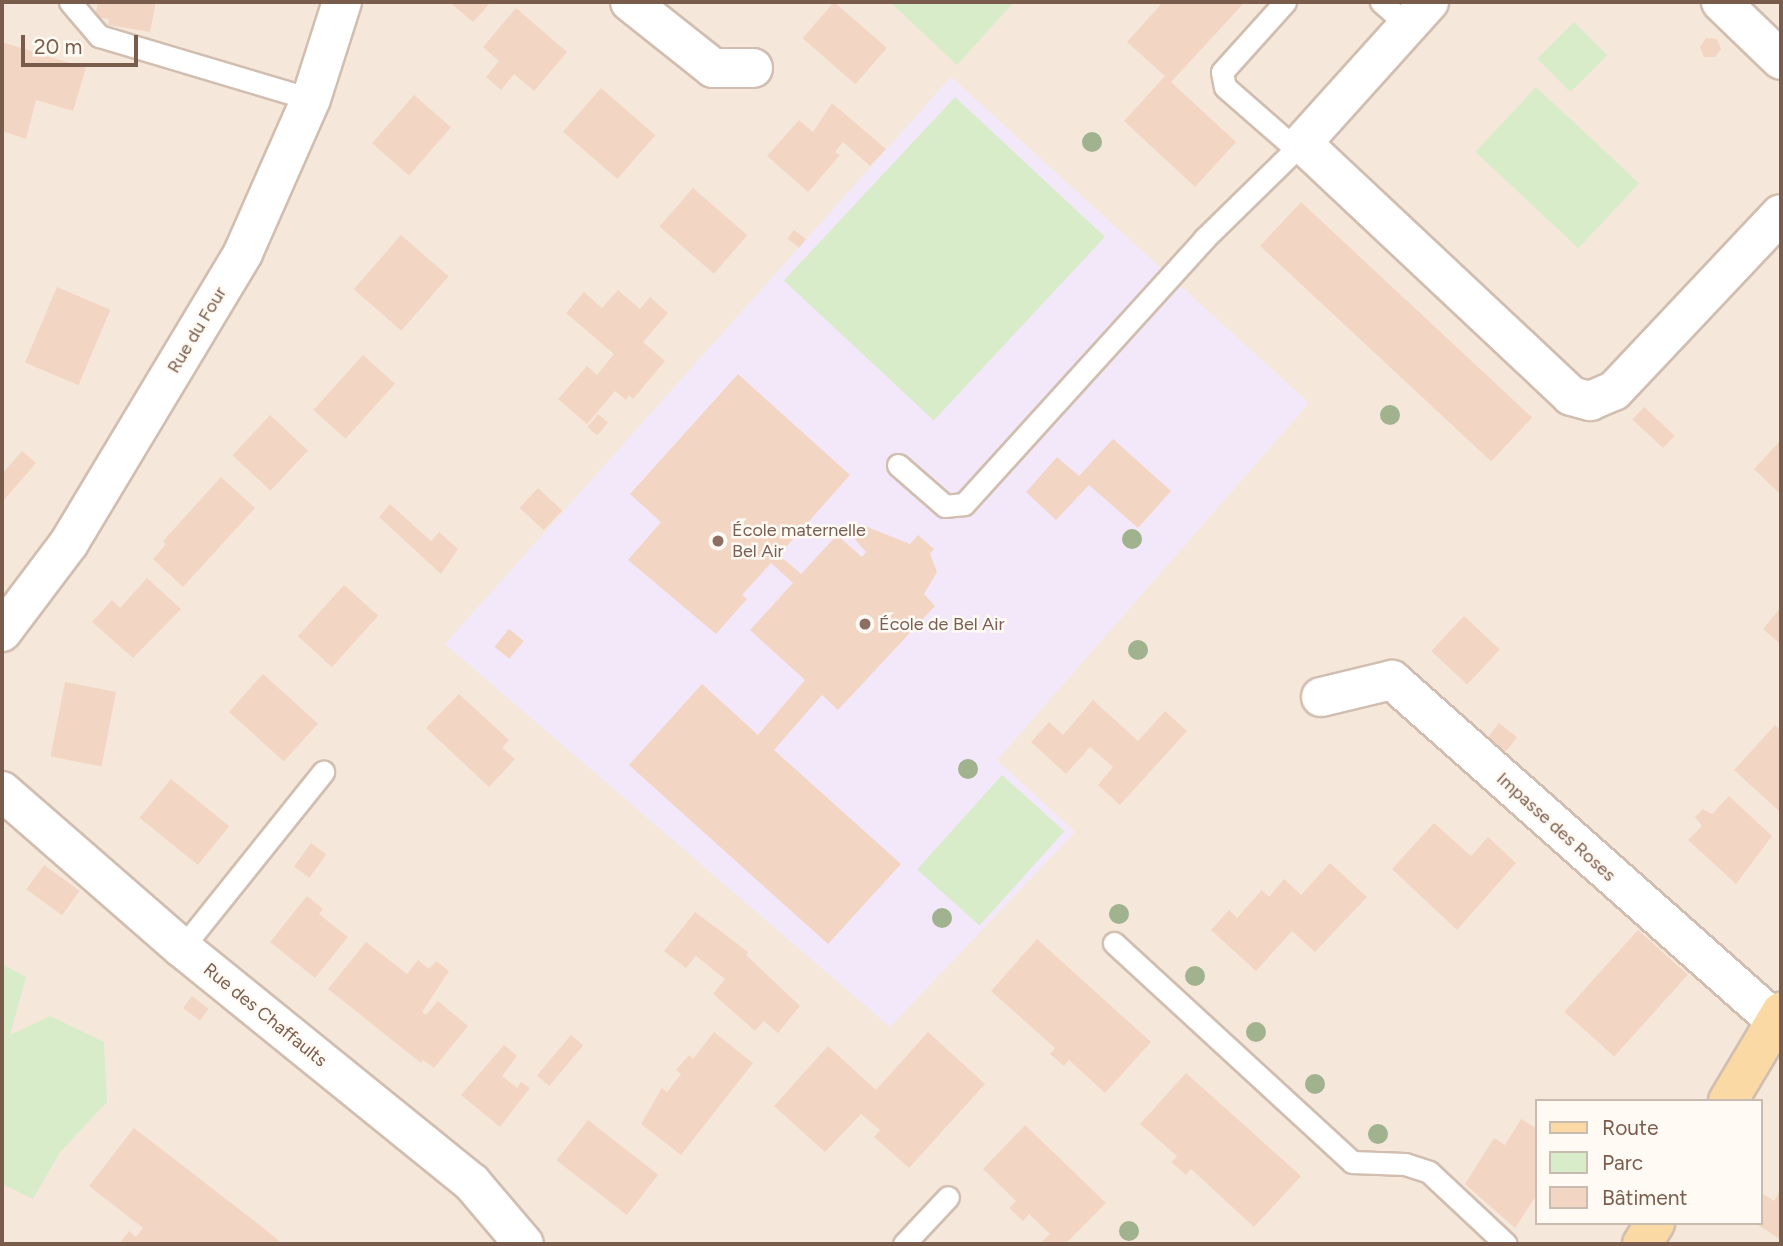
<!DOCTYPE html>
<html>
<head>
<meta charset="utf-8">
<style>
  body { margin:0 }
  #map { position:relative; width:1783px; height:1246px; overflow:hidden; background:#fdf6ec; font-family:Figtree,sans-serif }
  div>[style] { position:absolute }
  .residential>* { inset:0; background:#f5e8da }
  .education>* { inset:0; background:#f3e8fa }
  .green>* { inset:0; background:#d8ecc9; transform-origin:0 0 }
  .building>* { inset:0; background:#f3d5c3; transform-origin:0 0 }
  .roads { filter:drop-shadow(2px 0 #d1beb0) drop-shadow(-2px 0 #d1beb0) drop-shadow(0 2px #d1beb0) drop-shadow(0 -2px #d1beb0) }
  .lane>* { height:21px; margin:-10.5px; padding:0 10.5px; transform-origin:10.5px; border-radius:10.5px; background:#fff }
  .street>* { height:38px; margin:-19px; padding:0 19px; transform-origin:19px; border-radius:19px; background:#fff }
  .primary>* { height:38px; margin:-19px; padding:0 19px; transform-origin:19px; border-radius:19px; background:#fbd9a5 }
  .trees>* { width:20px; height:20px; margin:-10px; border-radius:50%; background:#a0b28e }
  .dots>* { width:19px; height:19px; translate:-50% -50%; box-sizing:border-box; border:4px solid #fffaf3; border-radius:50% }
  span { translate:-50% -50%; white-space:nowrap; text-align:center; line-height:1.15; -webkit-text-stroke:5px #fffaf3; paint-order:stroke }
  .street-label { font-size:18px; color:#7a5c4d }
  .education-label { font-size:18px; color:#785e54 }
  .left { translate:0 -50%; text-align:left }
  .frame { position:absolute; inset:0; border:4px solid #7a5c4d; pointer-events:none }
  .legend { position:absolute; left:1535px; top:1099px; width:228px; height:126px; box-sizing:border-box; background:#fffaf3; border:2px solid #cabbb1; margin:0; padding:9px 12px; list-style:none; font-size:21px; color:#7a5c4d }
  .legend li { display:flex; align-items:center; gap:14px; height:35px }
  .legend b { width:35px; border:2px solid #cabbb1 }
  .scale { position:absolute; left:21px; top:35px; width:117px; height:32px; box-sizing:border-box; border:4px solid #7a5c4d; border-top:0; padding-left:9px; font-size:21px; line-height:24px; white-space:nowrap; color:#7a5c4d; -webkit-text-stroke:5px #fffaf3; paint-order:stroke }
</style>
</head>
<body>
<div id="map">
  <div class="residential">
    <i style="clip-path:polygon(evenodd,2px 2px,1781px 2px,1781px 1244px,2px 1244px,2px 2px,1536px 1101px,1760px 1101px,1760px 1223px,1536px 1223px,1536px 1101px)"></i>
  </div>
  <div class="education">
    <i style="clip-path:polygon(951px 77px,1309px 403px,997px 760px,1075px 832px,890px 1027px,445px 644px)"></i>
  </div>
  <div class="green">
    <i style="clip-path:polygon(890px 2px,1014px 2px,957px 65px)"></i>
    <i style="left:1574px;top:22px;width:47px;height:52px;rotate:45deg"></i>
    <i style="left:1536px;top:87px;width:141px;height:89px;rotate:43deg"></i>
    <i style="left:955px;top:97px;width:205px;height:251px;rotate:43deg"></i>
    <i style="left:1002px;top:775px;width:84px;height:127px;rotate:42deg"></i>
    <i style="clip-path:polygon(2px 964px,26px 977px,10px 1035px,50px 1016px,104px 1042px,107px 1102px,60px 1152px,33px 1199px,2px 1184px)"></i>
  </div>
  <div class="building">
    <i style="clip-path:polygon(98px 2px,156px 2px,150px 32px,108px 25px,109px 19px,95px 17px)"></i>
    <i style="clip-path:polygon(449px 2px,491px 2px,473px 22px)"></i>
    <i style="left:834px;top:2px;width:70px;height:48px;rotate:41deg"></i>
    <i style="clip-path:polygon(1163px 2px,1245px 2px,1171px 82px,1236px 142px,1195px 187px,1124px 121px,1165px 76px,1127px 42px)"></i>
    <i style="clip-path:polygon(516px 8px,567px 52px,534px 91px,514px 74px,501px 90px,486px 77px,499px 61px,483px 47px)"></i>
    <i style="clip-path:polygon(1706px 38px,1717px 39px,1721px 49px,1715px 57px,1704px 57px,1700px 47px)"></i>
    <i style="clip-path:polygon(2px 42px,86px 68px,73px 111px,36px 100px,26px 139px,2px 131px)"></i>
    <i style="left:601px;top:88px;width:72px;height:58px;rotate:41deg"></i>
    <i style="left:414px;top:95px;width:49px;height:64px;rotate:41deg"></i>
    <i style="clip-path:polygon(832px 103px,886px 149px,870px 166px,843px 142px,835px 152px,840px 155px,808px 192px,767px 156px,799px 120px,813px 132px)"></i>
    <i style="left:693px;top:188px;width:72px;height:51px;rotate:41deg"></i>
    <i style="left:1301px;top:202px;width:316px;height:60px;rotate:43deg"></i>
    <i style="left:794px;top:230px;width:15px;height:11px;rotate:37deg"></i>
    <i style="left:401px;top:235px;width:63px;height:72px;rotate:41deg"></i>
    <i style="left:57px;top:287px;width:58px;height:82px;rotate:23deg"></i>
    <i style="clip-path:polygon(618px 290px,640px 309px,650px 297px,668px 313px,643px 342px,665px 361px,633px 399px,629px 395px,626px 400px,615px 391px,587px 424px,558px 399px,587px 366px,597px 375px,614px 354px,566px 313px,584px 292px,602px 308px)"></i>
    <i style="left:363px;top:355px;width:43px;height:74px;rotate:42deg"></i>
    <i style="clip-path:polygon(738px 374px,850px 475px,779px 555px,801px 574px,837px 535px,862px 557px,866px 552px,851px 535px,860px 524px,910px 544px,918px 535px,934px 549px,930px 554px,937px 572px,924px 594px,935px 606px,838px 710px,822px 695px,774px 750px,901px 864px,828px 944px,629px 765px,702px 684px,758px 735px,805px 680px,750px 630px,793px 583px,771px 563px,742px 595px,747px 599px,716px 634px,628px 560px,661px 522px,630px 494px)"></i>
    <i style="left:1644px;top:407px;width:42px;height:17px;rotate:43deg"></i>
    <i style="left:598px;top:414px;width:13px;height:17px;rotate:39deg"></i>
    <i style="left:270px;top:415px;width:52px;height:55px;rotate:43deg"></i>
    <i style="clip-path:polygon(1113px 439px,1171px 491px,1138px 528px,1089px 485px,1056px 520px,1026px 492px,1057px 457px,1079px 476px)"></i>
    <i style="clip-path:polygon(1781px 440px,1781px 495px,1754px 469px)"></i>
    <i style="clip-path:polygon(22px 451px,36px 463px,4px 500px,2px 474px)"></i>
    <i style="clip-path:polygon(221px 477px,255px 508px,183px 587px,153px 559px,166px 544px,163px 541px)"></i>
    <i style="left:538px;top:488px;width:33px;height:27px;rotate:43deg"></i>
    <i style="clip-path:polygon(390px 504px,431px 541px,439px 532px,458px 549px,441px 574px,379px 517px)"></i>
    <i style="clip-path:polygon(147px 578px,181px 609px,133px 658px,92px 622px,112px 600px,120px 608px)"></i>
    <i style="left:344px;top:585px;width:46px;height:69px;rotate:42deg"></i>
    <i style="clip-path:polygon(1781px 607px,1781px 645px,1763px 629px)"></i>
    <i style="left:1464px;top:616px;width:49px;height:48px;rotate:43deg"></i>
    <i style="left:509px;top:629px;width:19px;height:23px;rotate:39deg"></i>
    <i style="left:263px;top:674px;width:74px;height:51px;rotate:42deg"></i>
    <i style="left:65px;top:682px;width:52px;height:76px;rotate:11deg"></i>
    <i style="clip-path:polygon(459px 694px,509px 740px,502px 748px,515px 759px,489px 787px,426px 728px)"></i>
    <i style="clip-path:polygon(1093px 700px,1138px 741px,1165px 711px,1187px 731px,1120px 805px,1098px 785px,1113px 767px,1090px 747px,1066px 774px,1031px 742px,1049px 722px,1063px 735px)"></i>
    <i style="left:1499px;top:723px;width:23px;height:18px;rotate:38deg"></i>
    <i style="clip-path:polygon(1775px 725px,1781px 731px,1781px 813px,1734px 770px)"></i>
    <i style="left:171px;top:779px;width:75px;height:50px;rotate:39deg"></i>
    <i style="clip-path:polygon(1729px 796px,1772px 836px,1736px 884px,1688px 840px,1702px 826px,1695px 817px,1703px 809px,1712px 814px)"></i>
    <i style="clip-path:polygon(1434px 823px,1471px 856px,1488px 837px,1516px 863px,1457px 930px,1392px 869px)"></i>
    <i style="left:311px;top:843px;width:19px;height:29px;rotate:36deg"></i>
    <i style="clip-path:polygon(1330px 863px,1367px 897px,1315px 952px,1292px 931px,1256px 971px,1211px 930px,1229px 910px,1237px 918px,1262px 890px,1269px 897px,1284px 879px,1301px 895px)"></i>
    <i style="left:44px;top:865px;width:44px;height:30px;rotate:36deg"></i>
    <i style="clip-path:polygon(307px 896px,323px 909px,319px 914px,348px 937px,315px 978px,270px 942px)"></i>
    <i style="clip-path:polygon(695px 912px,748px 952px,746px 955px,800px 1006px,778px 1033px,764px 1021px,755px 1031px,713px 994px,725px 979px,696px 956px,686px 968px,664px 951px)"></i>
    <i style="left:1638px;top:930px;width:67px;height:110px;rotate:42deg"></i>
    <i style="clip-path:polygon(1037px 939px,1151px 1042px,1105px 1093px,1069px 1060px,1064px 1066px,1050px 1054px,1055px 1048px,991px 991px)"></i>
    <i style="clip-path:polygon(366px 942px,407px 974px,418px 960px,429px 969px,436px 961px,449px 971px,422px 1012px,426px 1015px,438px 1001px,468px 1026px,434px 1068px,423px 1060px,421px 1063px,328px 989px)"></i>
    <i style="left:192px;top:996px;width:21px;height:15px;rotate:37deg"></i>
    <i style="clip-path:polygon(714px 1032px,753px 1063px,681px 1155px,641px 1124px,662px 1088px,667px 1092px,681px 1074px,676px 1070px,689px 1055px,693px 1059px)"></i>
    <i style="clip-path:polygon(928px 1032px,985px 1084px,909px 1168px,874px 1137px,880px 1130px,861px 1114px,825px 1152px,774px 1106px,828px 1046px,876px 1090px)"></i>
    <i style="left:571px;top:1035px;width:16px;height:53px;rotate:40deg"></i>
    <i style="clip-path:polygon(504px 1045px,517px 1056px,502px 1076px,517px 1088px,521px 1082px,530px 1088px,500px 1127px,461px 1095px)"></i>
    <i style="clip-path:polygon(1186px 1073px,1301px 1176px,1254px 1227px,1191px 1169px,1186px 1175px,1171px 1162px,1177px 1156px,1140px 1124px)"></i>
    <i style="clip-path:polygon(1521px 1119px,1536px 1128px,1536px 1196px,1515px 1228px,1465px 1184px,1494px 1138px,1505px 1145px)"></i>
    <i style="left:588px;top:1120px;width:89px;height:51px;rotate:38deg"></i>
    <i style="clip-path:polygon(1025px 1125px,1106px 1203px,1065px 1244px,1039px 1244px,1050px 1234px,1029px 1214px,1023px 1221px,1009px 1208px,1016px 1201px,983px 1169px)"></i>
    <i style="clip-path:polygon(134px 1128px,262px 1227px,283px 1244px,119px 1244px,129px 1231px,136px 1237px,143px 1228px,89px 1186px)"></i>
    <i style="clip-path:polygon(1781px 1189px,1781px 1240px,1755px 1223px,1760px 1223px,1760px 1192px,1774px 1201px)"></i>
  </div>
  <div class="roads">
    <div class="lane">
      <i style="left:70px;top:2px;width:45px;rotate:49.5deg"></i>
      <i style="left:99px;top:36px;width:221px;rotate:16.6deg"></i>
      <i style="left:1285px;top:2px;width:94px;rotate:132deg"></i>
      <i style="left:1222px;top:72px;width:15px;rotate:79deg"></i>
      <i style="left:1225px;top:87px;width:94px;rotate:41.1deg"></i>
      <i style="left:1381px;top:2px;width:35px;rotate:41deg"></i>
      <i style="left:898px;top:465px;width:62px;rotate:41.1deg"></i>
      <i style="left:945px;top:506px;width:19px;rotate:-6deg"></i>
      <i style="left:964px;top:504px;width:358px;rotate:-47.8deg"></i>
      <i style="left:1204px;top:239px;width:137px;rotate:-44.4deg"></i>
      <i style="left:1114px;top:943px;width:323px;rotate:42.6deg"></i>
      <i style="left:1352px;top:1162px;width:53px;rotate:2.2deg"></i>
      <i style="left:1405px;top:1164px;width:25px;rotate:18deg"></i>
      <i style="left:1429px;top:1172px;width:105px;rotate:43.1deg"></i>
      <i style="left:182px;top:948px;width:226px;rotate:-51.3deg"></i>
      <i style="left:904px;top:1244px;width:64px;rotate:-46.9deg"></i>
    </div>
    <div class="street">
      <i style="left:630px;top:2px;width:106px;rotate:38.5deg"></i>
      <i style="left:713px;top:68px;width:40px"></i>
      <i style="left:1429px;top:2px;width:190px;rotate:132deg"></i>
      <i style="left:1302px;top:143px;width:369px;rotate:43.2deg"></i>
      <i style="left:1571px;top:396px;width:20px;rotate:15deg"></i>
      <i style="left:1590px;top:401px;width:26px;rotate:-23deg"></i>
      <i style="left:1614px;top:391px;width:243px;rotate:-46.7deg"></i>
      <i style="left:1721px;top:2px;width:83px;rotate:44deg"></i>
      <i style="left:2px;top:632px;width:111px;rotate:-53deg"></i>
      <i style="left:69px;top:543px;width:338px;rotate:-59deg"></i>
      <i style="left:243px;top:253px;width:168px;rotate:-66.2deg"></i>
      <i style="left:311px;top:99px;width:102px;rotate:-72.3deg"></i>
      <i style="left:1321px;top:697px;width:73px;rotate:-13.5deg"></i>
      <i style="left:1392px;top:680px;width:514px;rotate:41.61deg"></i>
      <i style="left:2px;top:791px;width:239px;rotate:41.1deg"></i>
      <i style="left:182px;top:948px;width:373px;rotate:39deg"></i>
      <i style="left:472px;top:1183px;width:80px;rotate:49.6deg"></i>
    </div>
    <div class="primary">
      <i style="left:1728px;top:1101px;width:104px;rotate:-59.2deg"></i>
      <i style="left:1642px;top:1244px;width:25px;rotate:-58deg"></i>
    </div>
  </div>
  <div class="trees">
    <i style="left:1092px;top:142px"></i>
    <i style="left:1390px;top:415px"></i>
    <i style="left:1132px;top:539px"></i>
    <i style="left:1138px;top:650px"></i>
    <i style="left:968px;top:769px"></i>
    <i style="left:1119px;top:914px"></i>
    <i style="left:942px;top:918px"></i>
    <i style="left:1195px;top:976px"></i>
    <i style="left:1256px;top:1032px"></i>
    <i style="left:1315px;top:1084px"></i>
    <i style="left:1378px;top:1134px"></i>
    <i style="left:1129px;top:1231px"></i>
  </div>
  <div class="dots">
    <i style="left:718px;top:541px;background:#8d6e63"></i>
    <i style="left:865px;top:624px;background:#8d6e63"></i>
  </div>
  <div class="street-label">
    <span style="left:197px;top:330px;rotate:-59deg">Rue du Four</span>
    <span style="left:1556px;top:827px;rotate:42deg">Impasse des Roses</span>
    <span style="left:265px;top:1015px;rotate:39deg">Rue des Chaffaults</span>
  </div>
  <div class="education-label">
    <span class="left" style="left:732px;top:541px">École maternelle<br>Bel Air</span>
    <span class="left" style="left:879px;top:624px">École de Bel Air</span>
  </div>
  <div class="frame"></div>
  <ul class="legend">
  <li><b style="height:9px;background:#fbd9a5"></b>Route</li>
  <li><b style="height:19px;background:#d8ecc9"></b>Parc</li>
  <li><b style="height:19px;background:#f3d5c3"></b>Bâtiment</li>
  </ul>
  <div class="scale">20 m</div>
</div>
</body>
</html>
